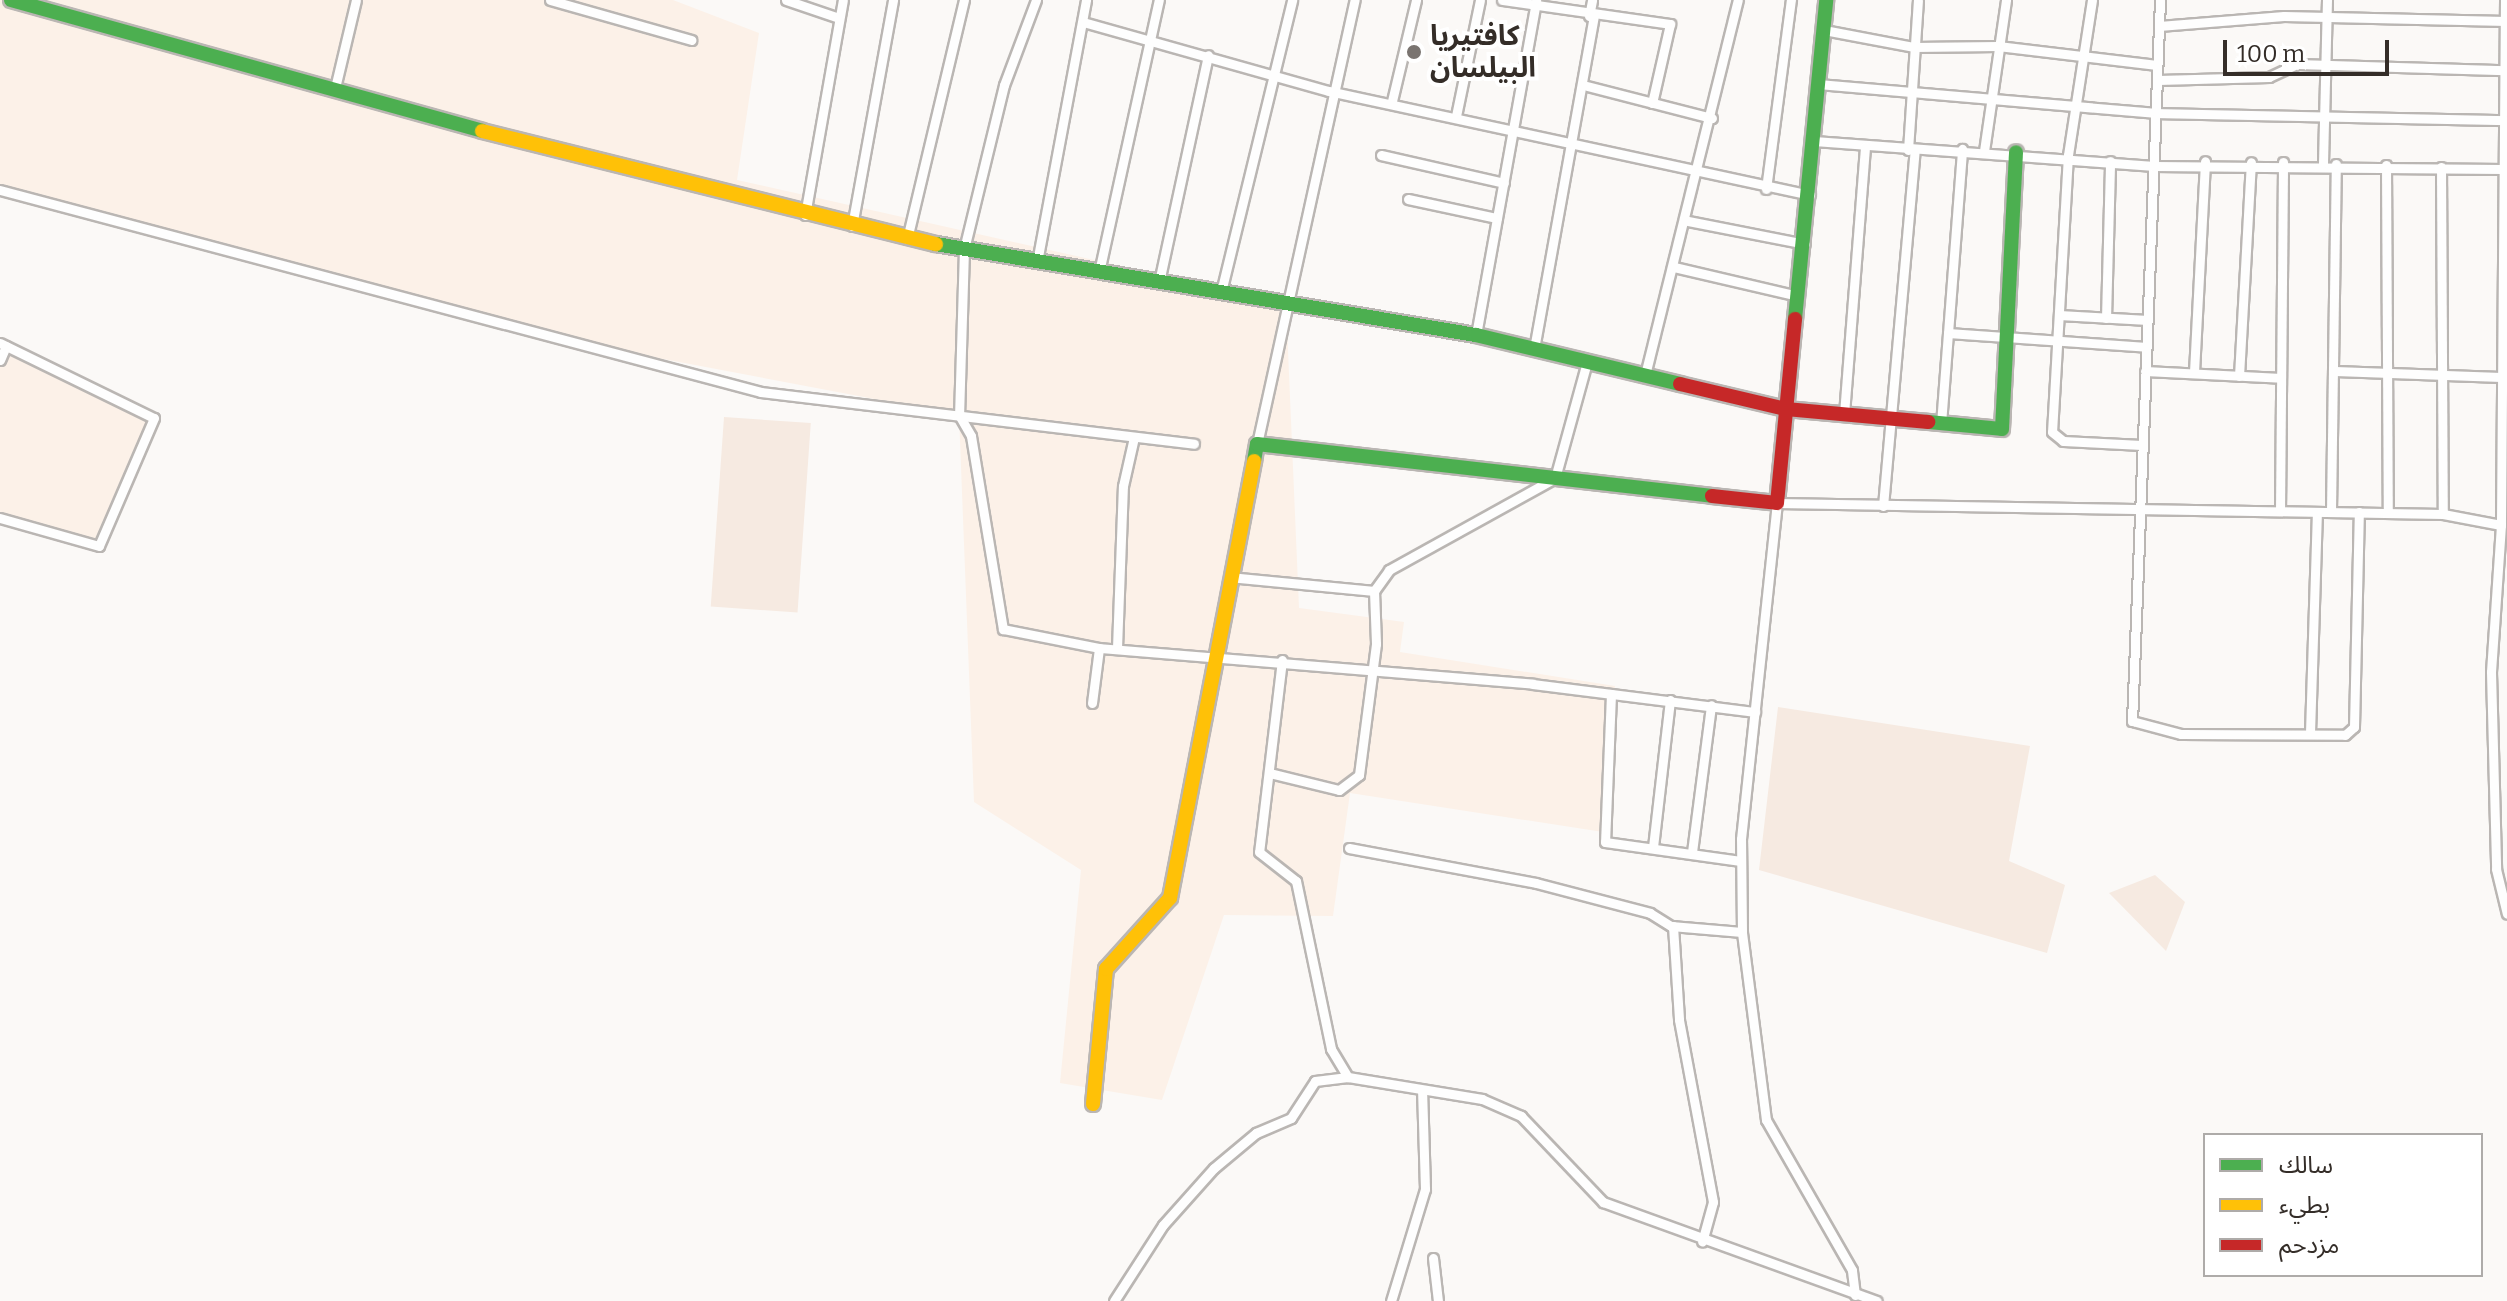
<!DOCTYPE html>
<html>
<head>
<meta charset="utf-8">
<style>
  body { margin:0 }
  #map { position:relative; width:2507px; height:1301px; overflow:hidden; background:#fbf9f7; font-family:Bitter,"Noto Sans Arabic",serif }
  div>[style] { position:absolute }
  .built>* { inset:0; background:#fcf1e8 }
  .green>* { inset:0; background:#f6eae1; transform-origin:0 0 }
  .roads { filter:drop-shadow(2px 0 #bab6b3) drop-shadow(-2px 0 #bab6b3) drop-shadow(0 2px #bab6b3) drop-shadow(0 -2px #bab6b3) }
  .street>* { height:9px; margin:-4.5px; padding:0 4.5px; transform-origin:4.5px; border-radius:4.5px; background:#fefefe }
  .fast>* { height:14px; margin:-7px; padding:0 7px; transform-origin:7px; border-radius:7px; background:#4caf50 }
  .slow>* { height:14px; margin:-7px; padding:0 7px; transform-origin:7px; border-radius:7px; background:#ffc107 }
  .jam>* { height:14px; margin:-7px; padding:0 7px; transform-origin:7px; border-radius:7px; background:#c62828 }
  .dots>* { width:22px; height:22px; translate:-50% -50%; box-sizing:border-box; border:4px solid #fff; border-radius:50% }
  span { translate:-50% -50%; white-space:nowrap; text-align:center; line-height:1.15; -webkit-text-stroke:8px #fff; paint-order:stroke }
  .poi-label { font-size:28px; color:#342d28; font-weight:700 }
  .left { translate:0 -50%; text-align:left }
  .legend { position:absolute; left:2203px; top:1133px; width:280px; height:144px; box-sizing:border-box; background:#fff; border:2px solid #aeaba9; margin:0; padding:10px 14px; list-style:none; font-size:24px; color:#342d28 }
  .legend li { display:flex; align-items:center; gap:16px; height:40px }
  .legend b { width:40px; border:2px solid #aeaba9 }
  .scale { position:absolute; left:2223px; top:40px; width:166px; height:36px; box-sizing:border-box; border:4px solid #342d28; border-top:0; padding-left:10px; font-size:24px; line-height:28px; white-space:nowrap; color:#342d28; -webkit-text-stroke:6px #fff; paint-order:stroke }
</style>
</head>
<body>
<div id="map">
  <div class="built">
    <i style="clip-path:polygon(0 0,673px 0,759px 33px,737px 180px,1286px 303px,1299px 608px,1404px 622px,1400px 652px,1615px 686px,1603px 832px,1350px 793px,1333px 916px,1224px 915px,1162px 1100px,1060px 1083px,1081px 870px,974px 802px,959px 415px,658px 358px,0 191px)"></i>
    <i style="clip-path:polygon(0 346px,154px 418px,100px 548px,0 522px)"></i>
  </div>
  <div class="green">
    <i style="left:724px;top:417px;width:87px;height:190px;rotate:4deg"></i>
    <i style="clip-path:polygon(1778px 707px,2030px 746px,2009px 861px,2065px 885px,2047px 953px,1759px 870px)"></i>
    <i style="clip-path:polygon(2155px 875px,2185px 902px,2166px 951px,2109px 893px)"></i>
  </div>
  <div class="roads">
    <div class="street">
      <i style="left:550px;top:0;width:147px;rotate:15.8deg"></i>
      <i style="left:786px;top:0;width:56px;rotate:18.8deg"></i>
      <i style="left:1036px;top:0;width:91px;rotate:110.6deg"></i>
      <i style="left:1004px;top:85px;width:169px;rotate:103.7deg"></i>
      <i style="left:964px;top:249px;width:166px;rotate:91.7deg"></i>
      <i style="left:959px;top:415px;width:24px;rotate:60deg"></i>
      <i style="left:971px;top:436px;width:196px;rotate:80.6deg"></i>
      <i style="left:1003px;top:629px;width:98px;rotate:11.2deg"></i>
      <i style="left:1099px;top:648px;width:435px;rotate:4.7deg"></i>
      <i style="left:1533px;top:684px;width:224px;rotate:7.2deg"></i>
      <i style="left:1502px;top:0;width:170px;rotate:8.1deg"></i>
      <i style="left:1670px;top:24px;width:81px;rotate:102.8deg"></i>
      <i style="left:2092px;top:0;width:157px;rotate:98.8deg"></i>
      <i style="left:2068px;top:155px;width:277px;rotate:93.3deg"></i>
      <i style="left:2052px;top:432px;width:14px;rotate:39deg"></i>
      <i style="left:2063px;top:441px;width:79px;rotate:2.9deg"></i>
      <i style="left:2160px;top:0;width:722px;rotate:92.22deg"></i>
      <i style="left:2132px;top:721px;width:51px;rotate:14.9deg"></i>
      <i style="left:2181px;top:734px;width:164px;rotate:0.3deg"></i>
      <i style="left:2345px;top:735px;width:12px;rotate:-42deg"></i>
      <i style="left:2354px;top:727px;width:215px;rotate:-88.7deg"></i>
      <i style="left:2505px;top:0;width:525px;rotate:90.44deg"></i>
      <i style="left:2501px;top:525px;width:147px;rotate:93.9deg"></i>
      <i style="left:2491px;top:672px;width:197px;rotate:88.5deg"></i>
      <i style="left:2496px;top:869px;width:46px;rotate:76.3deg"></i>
      <i style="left:1589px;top:16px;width:16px;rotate:-79deg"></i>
      <i style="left:1083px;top:22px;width:255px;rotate:15.7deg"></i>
      <i style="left:1329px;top:91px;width:492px;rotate:12.2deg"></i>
      <i style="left:2159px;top:26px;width:125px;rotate:-4.6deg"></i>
      <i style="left:2284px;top:16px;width:222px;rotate:1.3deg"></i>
      <i style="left:1824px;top:30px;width:92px;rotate:10.7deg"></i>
      <i style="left:1914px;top:47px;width:84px;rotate:-0.7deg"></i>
      <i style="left:1998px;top:46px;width:160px;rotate:6.8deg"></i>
      <i style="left:2158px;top:80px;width:111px;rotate:-1.5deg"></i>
      <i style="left:2269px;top:77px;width:31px;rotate:-25deg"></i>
      <i style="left:2297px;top:64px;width:208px;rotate:1.7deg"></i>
      <i style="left:1818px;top:84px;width:340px;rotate:4.9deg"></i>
      <i style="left:2157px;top:113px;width:347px;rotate:1.2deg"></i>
      <i style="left:1587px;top:86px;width:129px;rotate:14.4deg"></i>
      <i style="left:335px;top:88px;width:90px;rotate:-76.6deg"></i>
      <i style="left:1392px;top:101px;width:104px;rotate:-76.6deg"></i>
      <i style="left:1456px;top:116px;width:118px;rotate:-78.3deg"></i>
      <i style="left:1814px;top:141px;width:341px;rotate:4.2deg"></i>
      <i style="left:2154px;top:166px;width:349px;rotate:0.5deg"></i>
      <i style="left:1908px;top:150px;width:150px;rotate:-86.2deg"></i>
      <i style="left:1984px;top:151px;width:153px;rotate:-81.7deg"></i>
      <i style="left:1381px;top:155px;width:126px;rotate:12.8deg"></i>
      <i style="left:2323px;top:163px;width:163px;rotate:-88.6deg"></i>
      <i style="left:2386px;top:165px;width:348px;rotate:89.7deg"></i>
      <i style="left:2441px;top:167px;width:347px;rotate:89.7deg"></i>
      <i style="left:1766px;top:189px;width:191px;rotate:-82.5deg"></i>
      <i style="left:0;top:190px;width:787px;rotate:14.87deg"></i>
      <i style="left:761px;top:392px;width:436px;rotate:6.8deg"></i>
      <i style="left:1408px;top:199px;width:91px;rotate:12.1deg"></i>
      <i style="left:805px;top:215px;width:218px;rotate:-80deg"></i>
      <i style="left:1688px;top:221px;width:119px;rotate:11.1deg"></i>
      <i style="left:852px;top:226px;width:230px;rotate:-79.7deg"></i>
      <i style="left:907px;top:239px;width:246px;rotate:-76.6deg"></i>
      <i style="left:1037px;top:262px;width:267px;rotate:-79.4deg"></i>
      <i style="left:1674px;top:267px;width:128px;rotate:13.1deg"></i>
      <i style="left:1099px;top:272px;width:279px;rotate:-77.6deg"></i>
      <i style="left:1159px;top:282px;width:232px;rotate:-77.8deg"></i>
      <i style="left:1221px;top:292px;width:301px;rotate:-76.3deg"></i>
      <i style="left:2059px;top:315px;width:89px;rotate:3.2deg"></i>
      <i style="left:2106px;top:318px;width:157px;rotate:-88.5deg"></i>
      <i style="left:1948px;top:333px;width:199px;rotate:4deg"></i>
      <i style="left:1476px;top:335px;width:340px;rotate:-79.8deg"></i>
      <i style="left:0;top:343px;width:171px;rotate:26deg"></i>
      <i style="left:154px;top:418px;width:139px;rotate:113.3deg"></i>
      <i style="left:99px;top:546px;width:103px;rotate:-164.2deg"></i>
      <i style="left:1534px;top:349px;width:337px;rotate:-79.8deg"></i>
      <i style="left:0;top:360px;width:15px;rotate:-67deg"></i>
      <i style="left:2145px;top:371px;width:136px;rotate:2.9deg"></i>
      <i style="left:2335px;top:371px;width:166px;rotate:2.1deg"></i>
      <i style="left:2194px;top:372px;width:211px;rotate:-87deg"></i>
      <i style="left:1645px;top:375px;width:386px;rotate:-76.1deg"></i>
      <i style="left:2239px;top:376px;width:214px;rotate:-86.8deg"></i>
      <i style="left:1844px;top:414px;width:268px;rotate:-85.5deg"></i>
      <i style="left:1941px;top:424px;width:276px;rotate:-85.6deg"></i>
      <i style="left:1257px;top:444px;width:455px;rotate:-77.6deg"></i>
      <i style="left:1883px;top:506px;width:357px;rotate:-84.9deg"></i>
      <i style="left:2280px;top:511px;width:349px;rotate:-89.5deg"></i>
      <i style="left:2331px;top:511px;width:347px;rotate:-89.2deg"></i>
      <i style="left:1229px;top:577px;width:146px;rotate:5.5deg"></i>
      <i style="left:1374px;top:591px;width:53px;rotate:87.8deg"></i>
      <i style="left:1376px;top:644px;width:132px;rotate:97.4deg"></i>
      <i style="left:1359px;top:775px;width:25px;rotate:143deg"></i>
      <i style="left:1339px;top:790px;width:71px;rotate:-166.2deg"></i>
      <i style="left:1374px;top:591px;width:26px;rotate:-54deg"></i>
      <i style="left:1389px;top:570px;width:190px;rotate:-29deg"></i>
      <i style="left:1555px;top:478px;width:120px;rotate:-74.6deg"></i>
      <i style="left:1117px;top:648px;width:162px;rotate:-87.9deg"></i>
      <i style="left:1123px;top:486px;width:50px;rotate:-77.3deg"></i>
      <i style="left:1282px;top:660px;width:193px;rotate:96.8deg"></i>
      <i style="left:1259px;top:852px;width:47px;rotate:38.1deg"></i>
      <i style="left:1296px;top:881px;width:172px;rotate:78.2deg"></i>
      <i style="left:1331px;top:1049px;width:33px;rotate:59deg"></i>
      <i style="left:1611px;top:694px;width:148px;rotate:92.3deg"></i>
      <i style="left:1605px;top:842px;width:137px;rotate:8deg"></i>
      <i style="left:1092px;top:703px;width:55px;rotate:-82.7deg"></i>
      <i style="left:2310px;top:733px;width:219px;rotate:-88.2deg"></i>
      <i style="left:1653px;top:847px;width:148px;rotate:-83.4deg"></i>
      <i style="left:1349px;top:848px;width:190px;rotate:10.6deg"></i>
      <i style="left:1536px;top:883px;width:118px;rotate:14.7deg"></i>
      <i style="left:1650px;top:913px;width:25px;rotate:32deg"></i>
      <i style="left:1671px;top:926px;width:71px;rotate:4.8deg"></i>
      <i style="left:1692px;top:852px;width:148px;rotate:-82.6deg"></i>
      <i style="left:1673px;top:926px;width:94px;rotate:86.3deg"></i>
      <i style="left:1679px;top:1020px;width:185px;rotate:79.4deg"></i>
      <i style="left:1713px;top:1202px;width:41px;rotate:105.4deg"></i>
      <i style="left:1433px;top:1258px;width:43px;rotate:83.4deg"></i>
      <i style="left:1855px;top:1295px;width:25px;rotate:-97deg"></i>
      <i style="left:1852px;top:1270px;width:173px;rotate:-119.8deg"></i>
      <i style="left:1766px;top:1120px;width:190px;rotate:-97.3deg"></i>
      <i style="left:1742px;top:932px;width:93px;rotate:-90.6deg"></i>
      <i style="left:1741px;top:839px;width:338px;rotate:-83.9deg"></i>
      <i style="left:1777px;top:503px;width:666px;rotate:0.95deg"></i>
      <i style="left:2443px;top:514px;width:59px;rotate:10.7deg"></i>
      <i style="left:1114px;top:1301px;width:90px;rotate:-57.2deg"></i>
      <i style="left:1163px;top:1225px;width:76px;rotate:-48.2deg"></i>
      <i style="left:1214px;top:1168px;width:55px;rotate:-39.8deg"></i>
      <i style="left:1256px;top:1133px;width:38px;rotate:-23deg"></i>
      <i style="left:1291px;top:1118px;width:44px;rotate:-57deg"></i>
      <i style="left:1315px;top:1081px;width:33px;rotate:-7deg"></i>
      <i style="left:1348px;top:1077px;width:136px;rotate:9.3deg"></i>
      <i style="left:1482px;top:1099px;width:43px;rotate:23.6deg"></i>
      <i style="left:1521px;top:1116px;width:119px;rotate:46.4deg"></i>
      <i style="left:1603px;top:1202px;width:291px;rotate:19.9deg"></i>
      <i style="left:1391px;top:1301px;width:117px;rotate:-73.1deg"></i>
      <i style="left:1425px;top:1189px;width:99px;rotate:-91.7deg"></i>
    </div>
    <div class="fast">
      <i style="left:11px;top:0;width:489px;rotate:15.5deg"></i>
      <i style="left:936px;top:244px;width:548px;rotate:9.57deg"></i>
      <i style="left:1476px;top:335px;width:210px;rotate:13.5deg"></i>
      <i style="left:1795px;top:319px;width:321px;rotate:-84.4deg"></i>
      <i style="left:1928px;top:422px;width:74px;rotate:5.4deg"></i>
      <i style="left:2002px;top:429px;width:277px;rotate:-87.1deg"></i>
      <i style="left:1254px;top:461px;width:17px;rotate:-80deg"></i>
      <i style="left:1257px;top:444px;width:458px;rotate:6.5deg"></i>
    </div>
    <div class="slow">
      <i style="left:482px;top:131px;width:468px;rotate:14deg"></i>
      <i style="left:1093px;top:1104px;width:136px;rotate:-84.5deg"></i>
      <i style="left:1106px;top:969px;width:96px;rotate:-48deg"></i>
      <i style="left:1170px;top:898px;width:445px;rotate:-79.1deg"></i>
    </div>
    <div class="jam">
      <i style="left:1680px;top:384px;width:109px;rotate:13.3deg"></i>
      <i style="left:1786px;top:409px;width:143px;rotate:5.2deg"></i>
      <i style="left:1712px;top:496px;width:65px;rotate:6.1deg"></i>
      <i style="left:1777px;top:503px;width:185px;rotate:-84.4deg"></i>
    </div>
  </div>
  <div class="dots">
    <i style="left:1414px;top:52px;background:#7a7470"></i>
  </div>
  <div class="poi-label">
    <span class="left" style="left:1430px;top:52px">كافتيريا<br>البيلسان</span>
  </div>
  <ul class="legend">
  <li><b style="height:10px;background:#4caf50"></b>سالك</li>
  <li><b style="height:10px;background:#ffc107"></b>بطيء</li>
  <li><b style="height:10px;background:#c62828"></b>مزدحم</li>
  </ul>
  <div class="scale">100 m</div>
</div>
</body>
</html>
